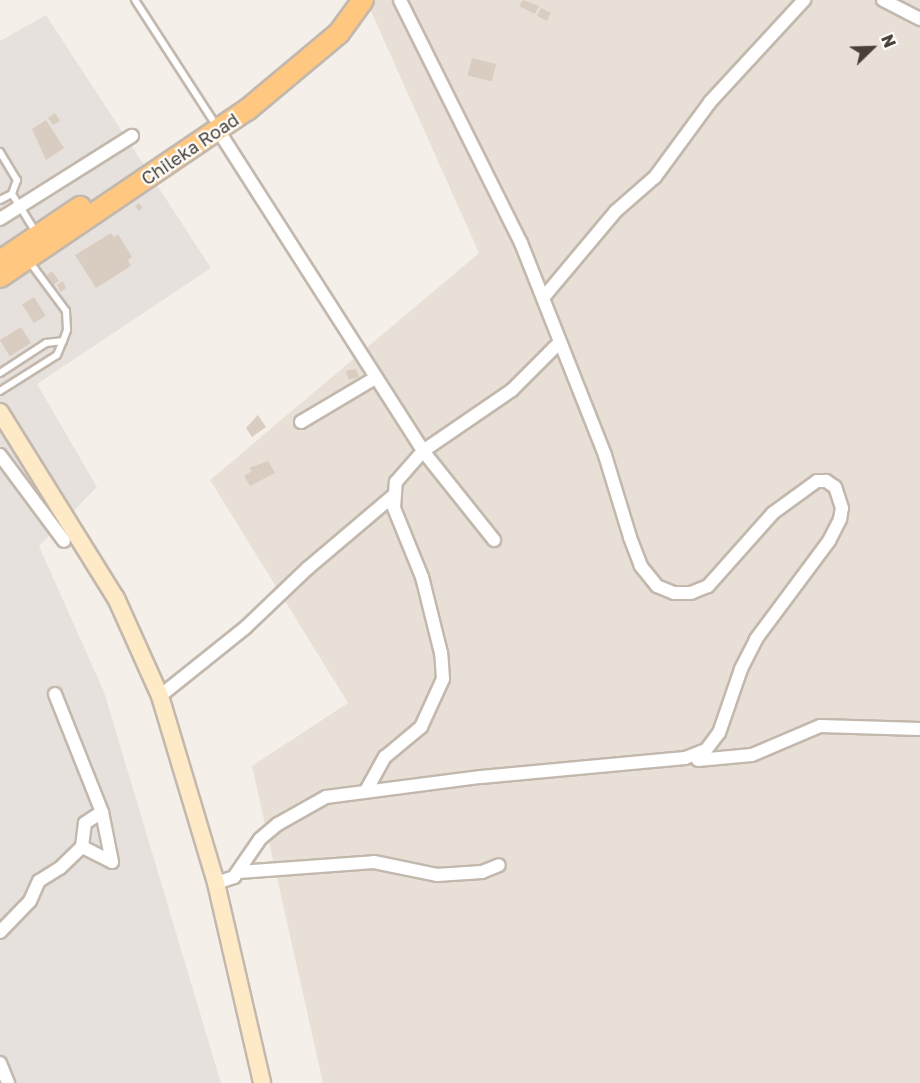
<!DOCTYPE html>
<html>
<head>
<meta charset="utf-8">
<style>
  body { margin:0 }
  #map { position:relative; width:920px; height:1083px; overflow:hidden; background:#f4efe8; font-family:"Golos Text",sans-serif }
  div>[style] { position:absolute }
  .residential>* { inset:0; background:#e8e0d6 }
  .industrial>* { inset:0; background:#e7e1dd }
  .building>* { inset:0; background:#d9ccc0; transform-origin:0 0 }
  .roads { filter:drop-shadow(2px 0 #c3b8ad) drop-shadow(-2px 0 #c3b8ad) drop-shadow(0 2px #c3b8ad) drop-shadow(0 -2px #c3b8ad) }
  .service>* { height:6px; margin:-3px; padding:0 3px; transform-origin:3px; border-radius:3px; background:#fff }
  .minor>* { height:12px; margin:-6px; padding:0 6px; transform-origin:6px; border-radius:6px; background:#fff }
  .secondary>* { height:16px; margin:-8px; padding:0 8px; transform-origin:8px; border-radius:8px; background:#ffeac7 }
  .trunk>* { height:20px; margin:-10px; padding:0 10px; transform-origin:10px; border-radius:10px; background:#ffc77f }
  span { translate:-50% -50%; white-space:nowrap; text-align:center; line-height:1.15; -webkit-text-stroke:4.5px #fff; paint-order:stroke }
  .street-label { font-size:18px; color:#483f36 }
  .north { position:absolute; left:842px; top:18px; width:60px; height:60px; -webkit-text-stroke:4px #fff; paint-order:stroke; rotate:67deg; font-size:16px; font-weight:700; line-height:24px; text-align:center; color:#483f36 }
  .north::after { content:''; display:block; margin:auto; width:21px; height:27px; background:#483f36; clip-path:polygon(50% 0,100% 100%,50% 72%,0 100%) }
</style>
</head>
<body>
<div id="map">
  <div class="residential">
    <i style="clip-path:polygon(366px 0,920px 0,920px 1083px,323px 1083px,252px 766px,348px 703px,210px 480px,479px 253px)"></i>
  </div>
  <div class="industrial">
    <i style="clip-path:polygon(46px 15px,211px 268px,37px 384px,97px 487px,39px 546px,104px 692px,221px 1083px,0 1083px,0 41px)"></i>
  </div>
  <div class="building">
    <i style="clip-path:polygon(523px 0,539px 6px,535px 14px,519px 6px)"></i>
    <i style="left:541px;top:8px;width:11px;height:9px;rotate:27deg"></i>
    <i style="left:472px;top:58px;width:25px;height:18px;rotate:14deg"></i>
    <i style="clip-path:polygon(55px 113px,60px 121px,53px 125px,48px 118px)"></i>
    <i style="clip-path:polygon(46px 120px,64px 148px,46px 160px,32px 129px)"></i>
    <i style="left:139px;top:203px;width:6px;height:5px;rotate:51deg"></i>
    <i style="clip-path:polygon(111px 233px,114px 237px,118px 234px,132px 257px,128px 260px,131px 266px,96px 288px,75px 255px)"></i>
    <i style="clip-path:polygon(52px 271px,59px 281px,53px 285px,47px 275px)"></i>
    <i style="clip-path:polygon(63px 281px,66px 288px,61px 292px,57px 285px)"></i>
    <i style="left:34px;top:297px;width:22px;height:14px;rotate:58deg"></i>
    <i style="left:21px;top:327px;width:19px;height:25px;rotate:58deg"></i>
    <i style="clip-path:polygon(356px 369px,359px 377px,349px 380px,346px 371px)"></i>
    <i style="clip-path:polygon(258px 415px,266px 427px,252px 437px,246px 428px)"></i>
    <i style="clip-path:polygon(268px 461px,275px 473px,250px 486px,244px 476px,252px 471px,249px 468px)"></i>
  </div>
  <div class="roads">
    <div class="service">
      <i style="left:135px;top:0;width:142px;rotate:57.1deg"></i>
      <i style="left:0;top:152px;width:33px;rotate:59deg"></i>
      <i style="left:17px;top:180px;width:15px;rotate:110deg"></i>
      <i style="left:12px;top:194px;width:47px;rotate:58deg"></i>
      <i style="left:0;top:200px;width:13px;rotate:-27deg"></i>
      <i style="left:0;top:373px;width:55px;rotate:-33.1deg"></i>
      <i style="left:46px;top:343px;width:17px;rotate:-7deg"></i>
      <i style="left:63px;top:341px;width:12px;rotate:-70deg"></i>
      <i style="left:67px;top:330px;width:19px;rotate:-93deg"></i>
      <i style="left:66px;top:311px;width:62px;rotate:-126.5deg"></i>
      <i style="left:0;top:391px;width:67px;rotate:-32.3deg"></i>
      <i style="left:57px;top:355px;width:15px;rotate:-67deg"></i>
    </div>
    <div class="minor">
      <i style="left:883px;top:0;width:42px;rotate:27.2deg"></i>
      <i style="left:218px;top:130px;width:381px;rotate:57.4deg"></i>
      <i style="left:423px;top:451px;width:114px;rotate:51.4deg"></i>
      <i style="left:0;top:219px;width:156px;rotate:-32.2deg"></i>
      <i style="left:543px;top:298px;width:114px;rotate:-50deg"></i>
      <i style="left:616px;top:211px;width:52px;rotate:-41.1deg"></i>
      <i style="left:655px;top:177px;width:93px;rotate:-53.7deg"></i>
      <i style="left:710px;top:102px;width:139px;rotate:-47.3deg"></i>
      <i style="left:301px;top:422px;width:86px;rotate:-30.7deg"></i>
      <i style="left:0;top:455px;width:107px;rotate:53.3deg"></i>
      <i style="left:55px;top:694px;width:127px;rotate:68.3deg"></i>
      <i style="left:160px;top:696px;width:110px;rotate:-38.7deg"></i>
      <i style="left:246px;top:627px;width:86px;rotate:-43.6deg"></i>
      <i style="left:308px;top:568px;width:111px;rotate:-40.3deg"></i>
      <i style="left:698px;top:760px;width:54px;rotate:-5.3deg"></i>
      <i style="left:752px;top:755px;width:74px;rotate:-23.1deg"></i>
      <i style="left:820px;top:726px;width:100px;rotate:1.7deg"></i>
      <i style="left:367px;top:789px;width:37px;rotate:-61deg"></i>
      <i style="left:385px;top:757px;width:47px;rotate:-39.8deg"></i>
      <i style="left:421px;top:727px;width:53px;rotate:-65.4deg"></i>
      <i style="left:443px;top:679px;width:26px;rotate:-94deg"></i>
      <i style="left:441px;top:653px;width:78px;rotate:-104deg"></i>
      <i style="left:422px;top:577px;width:74px;rotate:-112.1deg"></i>
      <i style="left:394px;top:508px;width:26px;rotate:-86deg"></i>
      <i style="left:396px;top:482px;width:41px;rotate:-48.9deg"></i>
      <i style="left:423px;top:451px;width:108px;rotate:-34.4deg"></i>
      <i style="left:512px;top:390px;width:66px;rotate:-45deg"></i>
      <i style="left:239px;top:872px;width:135px;rotate:-4.2deg"></i>
      <i style="left:374px;top:862px;width:64px;rotate:11.7deg"></i>
      <i style="left:437px;top:875px;width:45px;rotate:-3.8deg"></i>
      <i style="left:482px;top:872px;width:18px;rotate:-22deg"></i>
      <i style="left:216px;top:883px;width:19px;rotate:-18deg"></i>
      <i style="left:234px;top:877px;width:46px;rotate:-55.6deg"></i>
      <i style="left:260px;top:839px;width:23px;rotate:-40deg"></i>
      <i style="left:278px;top:824px;width:55px;rotate:-29.4deg"></i>
      <i style="left:326px;top:797px;width:156px;rotate:-7.4deg"></i>
      <i style="left:481px;top:777px;width:205px;rotate:-5.3deg"></i>
      <i style="left:685px;top:758px;width:22px;rotate:-21deg"></i>
      <i style="left:706px;top:750px;width:21px;rotate:-53deg"></i>
      <i style="left:719px;top:733px;width:68px;rotate:-71deg"></i>
      <i style="left:741px;top:669px;width:34px;rotate:-63deg"></i>
      <i style="left:756px;top:639px;width:122px;rotate:-53.3deg"></i>
      <i style="left:829px;top:541px;width:25px;rotate:-63deg"></i>
      <i style="left:840px;top:519px;width:11px;rotate:-80deg"></i>
      <i style="left:842px;top:508px;width:22px;rotate:-108deg"></i>
      <i style="left:835px;top:487px;width:11px;rotate:-146deg"></i>
      <i style="left:826px;top:481px;width:9px;rotate:180deg"></i>
      <i style="left:817px;top:481px;width:54px;rotate:144deg"></i>
      <i style="left:773px;top:513px;width:98px;rotate:131.7deg"></i>
      <i style="left:708px;top:586px;width:18px;rotate:158deg"></i>
      <i style="left:691px;top:593px;width:17px;rotate:180deg"></i>
      <i style="left:674px;top:593px;width:18px;rotate:-158deg"></i>
      <i style="left:657px;top:586px;width:26px;rotate:-129deg"></i>
      <i style="left:641px;top:566px;width:31px;rotate:-111deg"></i>
      <i style="left:630px;top:537px;width:86px;rotate:-107deg"></i>
      <i style="left:605px;top:455px;width:228px;rotate:-111.6deg"></i>
      <i style="left:521px;top:243px;width:271px;rotate:-116.5deg"></i>
      <i style="left:0;top:932px;width:43px;rotate:-45.9deg"></i>
      <i style="left:30px;top:901px;width:22px;rotate:-66deg"></i>
      <i style="left:39px;top:881px;width:25px;rotate:-32deg"></i>
      <i style="left:60px;top:868px;width:30px;rotate:-44deg"></i>
      <i style="left:82px;top:847px;width:24px;rotate:-83deg"></i>
      <i style="left:85px;top:823px;width:20px;rotate:-33deg"></i>
      <i style="left:102px;top:812px;width:51px;rotate:78.7deg"></i>
      <i style="left:112px;top:862px;width:34px;rotate:-153deg"></i>
      <i style="left:0;top:1063px;width:22px;rotate:68deg"></i>
    </div>
    <div class="secondary">
      <i style="left:0;top:412px;width:219px;rotate:58.1deg"></i>
      <i style="left:116px;top:598px;width:107px;rotate:65.8deg"></i>
      <i style="left:160px;top:696px;width:195px;rotate:73.3deg"></i>
      <i style="left:216px;top:883px;width:205px;rotate:77deg"></i>
    </div>
    <div class="trunk">
      <i style="left:0;top:261px;width:97px;rotate:-34deg"></i>
      <i style="left:0;top:277px;width:298px;rotate:-34.1deg"></i>
      <i style="left:247px;top:110px;width:120px;rotate:-39.9deg"></i>
      <i style="left:339px;top:33px;width:41px;rotate:-54deg"></i>
    </div>
  </div>
  <div class="street-label">
    <span style="left:190px;top:149px;rotate:-34deg">Chileka Road</span>
  </div>
  <div class="north">N</div>
</div>
</body>
</html>
